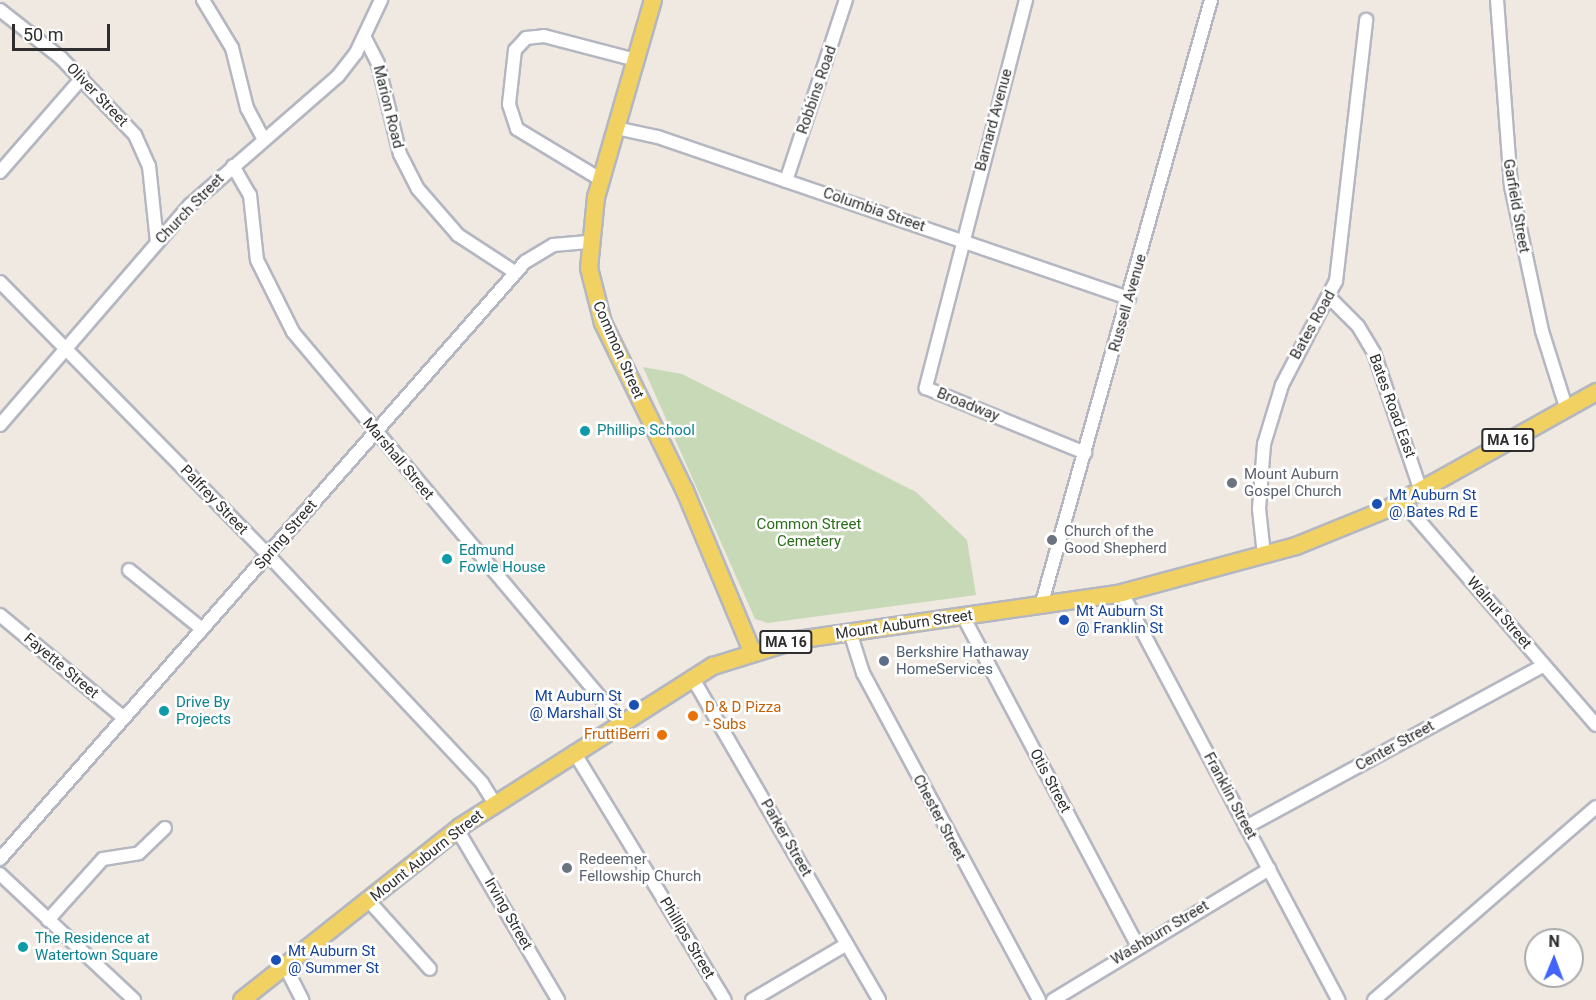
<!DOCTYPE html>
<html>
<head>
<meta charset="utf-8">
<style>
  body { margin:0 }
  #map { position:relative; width:1596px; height:1000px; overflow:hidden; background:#efe9e1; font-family:Roboto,sans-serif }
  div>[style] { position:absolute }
  .cemetery>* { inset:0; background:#c8d9b8 }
  .roads { filter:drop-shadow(2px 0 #b4b7c1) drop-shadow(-2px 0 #b4b7c1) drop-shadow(0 2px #b4b7c1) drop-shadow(0 -2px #b4b7c1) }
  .minor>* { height:12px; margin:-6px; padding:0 6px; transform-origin:6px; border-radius:6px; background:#fff }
  .major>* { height:16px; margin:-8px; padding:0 8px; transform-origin:8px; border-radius:8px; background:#f2d163 }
  .dots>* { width:16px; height:16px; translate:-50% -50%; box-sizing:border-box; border:3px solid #fff; border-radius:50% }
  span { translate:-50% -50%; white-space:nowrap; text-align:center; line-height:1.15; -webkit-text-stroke:5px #fff; paint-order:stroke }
  .shield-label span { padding:2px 4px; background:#fff; border:2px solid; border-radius:4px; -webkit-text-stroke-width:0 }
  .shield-label { font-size:14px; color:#2e2e2e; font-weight:700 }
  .street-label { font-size:15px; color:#2e2e2e }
  .culture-label { font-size:15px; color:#0d838f }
  .left { translate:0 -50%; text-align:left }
  .worship-label { font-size:15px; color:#5b616d }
  .transit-label { font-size:15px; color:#164399 }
  .right { translate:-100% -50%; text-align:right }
  .park-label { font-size:15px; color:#2c6e1b }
  .service-label { font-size:15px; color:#4e5e75 }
  .food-label { font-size:15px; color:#c56008 }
  .north { position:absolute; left:1524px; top:928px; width:60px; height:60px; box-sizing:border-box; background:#fff; border:2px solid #ababab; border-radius:50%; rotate:1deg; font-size:16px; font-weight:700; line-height:24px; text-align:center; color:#2e2e2e }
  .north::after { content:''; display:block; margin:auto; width:21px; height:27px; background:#4264fb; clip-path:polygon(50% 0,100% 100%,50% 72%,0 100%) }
  .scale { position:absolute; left:12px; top:24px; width:98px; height:27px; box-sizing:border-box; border:3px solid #2e2e2e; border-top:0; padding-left:8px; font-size:18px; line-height:21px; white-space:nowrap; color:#2e2e2e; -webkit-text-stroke:4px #fff; paint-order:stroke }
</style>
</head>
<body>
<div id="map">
  <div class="cemetery">
    <i style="clip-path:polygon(643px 367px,682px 374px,916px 492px,967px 540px,976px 595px,768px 623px,755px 619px)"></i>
  </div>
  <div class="roads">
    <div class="minor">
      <i style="left:203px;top:0;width:56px;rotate:58.9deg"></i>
      <i style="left:232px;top:48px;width:62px;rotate:76deg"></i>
      <i style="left:247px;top:108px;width:36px;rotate:62deg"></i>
      <i style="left:1026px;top:0;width:401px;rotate:104.5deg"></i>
      <i style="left:926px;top:388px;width:172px;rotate:22.2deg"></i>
      <i style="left:1497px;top:0;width:187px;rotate:85.7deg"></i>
      <i style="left:1511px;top:186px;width:148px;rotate:77.9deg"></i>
      <i style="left:1542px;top:331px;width:80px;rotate:72.5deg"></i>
      <i style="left:0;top:10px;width:78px;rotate:38.2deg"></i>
      <i style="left:61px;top:58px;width:107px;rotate:46.1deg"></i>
      <i style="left:135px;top:135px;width:34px;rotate:66deg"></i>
      <i style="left:149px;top:166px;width:76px;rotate:84deg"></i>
      <i style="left:365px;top:38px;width:29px;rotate:63deg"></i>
      <i style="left:378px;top:64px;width:93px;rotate:76.3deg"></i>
      <i style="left:400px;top:154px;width:39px;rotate:63deg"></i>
      <i style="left:418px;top:189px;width:61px;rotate:49deg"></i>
      <i style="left:458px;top:235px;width:69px;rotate:33.2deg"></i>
      <i style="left:616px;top:128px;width:43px;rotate:12.1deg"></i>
      <i style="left:658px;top:137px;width:498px;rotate:18.9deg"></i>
      <i style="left:233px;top:166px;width:34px;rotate:60deg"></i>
      <i style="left:250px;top:195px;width:65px;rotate:83.9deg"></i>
      <i style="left:257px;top:260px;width:80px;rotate:63.4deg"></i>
      <i style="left:293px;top:332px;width:510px;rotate:49.94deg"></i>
      <i style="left:0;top:172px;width:125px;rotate:-48.9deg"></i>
      <i style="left:600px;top:179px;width:97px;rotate:-148.9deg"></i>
      <i style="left:517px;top:129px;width:26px;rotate:-108deg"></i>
      <i style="left:509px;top:104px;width:54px;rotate:-83.7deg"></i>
      <i style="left:515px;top:50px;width:16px;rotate:-47deg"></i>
      <i style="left:526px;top:38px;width:18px;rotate:-6deg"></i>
      <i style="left:544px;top:36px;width:95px;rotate:14.6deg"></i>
      <i style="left:786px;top:181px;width:191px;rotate:-71.7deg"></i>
      <i style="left:0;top:282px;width:384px;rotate:45.5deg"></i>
      <i style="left:269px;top:556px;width:311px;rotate:46.8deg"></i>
      <i style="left:482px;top:783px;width:25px;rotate:58deg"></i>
      <i style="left:1331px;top:299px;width:38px;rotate:45deg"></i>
      <i style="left:1358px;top:326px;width:31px;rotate:59deg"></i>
      <i style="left:1374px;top:353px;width:146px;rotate:71.2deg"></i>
      <i style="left:0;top:425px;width:291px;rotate:-49.2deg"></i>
      <i style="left:190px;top:205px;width:196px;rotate:-41.1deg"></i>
      <i style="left:338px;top:76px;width:29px;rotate:-52deg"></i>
      <i style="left:356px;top:53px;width:59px;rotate:-64.7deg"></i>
      <i style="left:1402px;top:501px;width:296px;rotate:49.1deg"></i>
      <i style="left:1264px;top:555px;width:46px;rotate:-96.2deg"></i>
      <i style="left:1259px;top:509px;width:65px;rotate:-85.6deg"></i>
      <i style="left:1264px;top:444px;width:62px;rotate:-73deg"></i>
      <i style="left:1282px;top:385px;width:117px;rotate:-62.6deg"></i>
      <i style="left:1336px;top:281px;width:263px;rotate:-83.4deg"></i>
      <i style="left:129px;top:570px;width:94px;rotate:38.9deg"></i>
      <i style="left:1122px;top:593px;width:461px;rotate:62deg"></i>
      <i style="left:1041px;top:606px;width:629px;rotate:-74.33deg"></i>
      <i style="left:0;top:615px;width:160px;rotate:39.7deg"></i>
      <i style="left:963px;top:616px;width:372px;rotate:62.1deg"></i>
      <i style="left:850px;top:632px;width:43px;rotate:72.4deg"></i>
      <i style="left:863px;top:673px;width:371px;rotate:61.7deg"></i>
      <i style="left:692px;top:677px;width:373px;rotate:59.9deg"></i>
      <i style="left:574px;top:752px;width:290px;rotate:58.7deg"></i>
      <i style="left:1246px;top:827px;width:339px;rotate:-28.5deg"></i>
      <i style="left:457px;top:829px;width:199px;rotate:59.4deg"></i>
      <i style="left:0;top:859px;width:795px;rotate:-48.67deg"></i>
      <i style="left:525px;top:262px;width:33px;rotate:-31deg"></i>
      <i style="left:553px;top:245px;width:35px;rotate:-5deg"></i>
      <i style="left:0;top:874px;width:184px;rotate:43.2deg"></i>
      <i style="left:369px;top:901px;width:91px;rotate:48.1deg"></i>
      <i style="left:48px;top:920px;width:82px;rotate:-48deg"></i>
      <i style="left:103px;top:859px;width:36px;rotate:-9deg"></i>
      <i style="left:139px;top:853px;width:36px;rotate:-44deg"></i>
      <i style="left:286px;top:968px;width:36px;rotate:63deg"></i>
      <i style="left:752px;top:1000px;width:110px;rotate:-30.5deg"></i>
      <i style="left:1053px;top:1000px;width:253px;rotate:-31.2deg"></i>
      <i style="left:1374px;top:1000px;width:294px;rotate:-41deg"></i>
    </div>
    <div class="major">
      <i style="left:653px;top:0;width:205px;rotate:106.1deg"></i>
      <i style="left:596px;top:197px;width:71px;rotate:95.6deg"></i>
      <i style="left:589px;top:268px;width:57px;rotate:75.7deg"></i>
      <i style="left:603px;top:323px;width:187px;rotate:64deg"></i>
      <i style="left:685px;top:491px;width:173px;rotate:67.3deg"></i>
      <i style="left:242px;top:1000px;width:278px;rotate:-38.4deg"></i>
      <i style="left:460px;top:827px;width:300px;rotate:-32.5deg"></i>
      <i style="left:713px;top:666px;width:88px;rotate:-17.2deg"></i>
      <i style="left:797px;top:640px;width:328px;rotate:-8.2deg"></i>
      <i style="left:1122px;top:593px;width:180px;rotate:-15.1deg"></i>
      <i style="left:1296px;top:546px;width:98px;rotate:-22.1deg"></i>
      <i style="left:1387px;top:509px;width:240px;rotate:-29.2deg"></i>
    </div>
  </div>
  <div class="dots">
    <i style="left:585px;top:431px;background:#0f9aa8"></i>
    <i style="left:1232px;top:483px;background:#6b7280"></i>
    <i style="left:1377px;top:504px;background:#1a4fb4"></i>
    <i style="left:1052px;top:540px;background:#6b7280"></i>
    <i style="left:447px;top:559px;background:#0f9aa8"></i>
    <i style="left:1064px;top:620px;background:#1a4fb4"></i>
    <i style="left:884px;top:661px;background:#5c6f8a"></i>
    <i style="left:634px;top:705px;background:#1a4fb4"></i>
    <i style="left:164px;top:711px;background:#0f9aa8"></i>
    <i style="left:693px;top:716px;background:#e8710a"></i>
    <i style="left:662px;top:735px;background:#e8710a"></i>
    <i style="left:567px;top:868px;background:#6b7280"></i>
    <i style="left:23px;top:947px;background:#0f9aa8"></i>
    <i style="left:276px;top:960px;background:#1a4fb4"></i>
  </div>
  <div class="shield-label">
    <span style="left:1508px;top:440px">MA 16</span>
    <span style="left:786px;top:642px">MA 16</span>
  </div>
  <div class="street-label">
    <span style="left:817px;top:90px;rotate:-71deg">Robbins Road</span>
    <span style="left:97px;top:95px;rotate:46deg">Oliver Street</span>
    <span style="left:388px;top:107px;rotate:76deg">Marion Road</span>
    <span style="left:994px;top:120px;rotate:-75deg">Barnard Avenue</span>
    <span style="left:1516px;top:206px;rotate:80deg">Garfield Street</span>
    <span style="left:190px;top:209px;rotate:-46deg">Church Street</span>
    <span style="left:874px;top:210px;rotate:19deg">Columbia Street</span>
    <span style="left:1128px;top:303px;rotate:-74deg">Russell Avenue</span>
    <span style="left:1313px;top:325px;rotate:-61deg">Bates Road</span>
    <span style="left:618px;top:350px;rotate:66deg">Common Street</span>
    <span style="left:968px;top:405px;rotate:22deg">Broadway</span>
    <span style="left:1392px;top:406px;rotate:70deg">Bates Road East</span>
    <span style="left:398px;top:459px;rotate:50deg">Marshall Street</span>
    <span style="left:214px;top:500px;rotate:46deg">Palfrey Street</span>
    <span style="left:286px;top:535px;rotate:-49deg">Spring Street</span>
    <span style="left:1499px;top:613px;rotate:49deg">Walnut Street</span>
    <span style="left:904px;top:625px;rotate:-8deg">Mount Auburn Street</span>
    <span style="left:61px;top:666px;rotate:40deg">Fayette Street</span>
    <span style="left:1395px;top:746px;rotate:-29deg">Center Street</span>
    <span style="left:1050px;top:781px;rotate:62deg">Otis Street</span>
    <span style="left:1230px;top:796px;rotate:62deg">Franklin Street</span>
    <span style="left:939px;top:818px;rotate:62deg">Chester Street</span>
    <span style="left:786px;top:838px;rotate:60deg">Parker Street</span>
    <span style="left:427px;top:856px;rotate:-38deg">Mount Auburn Street</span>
    <span style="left:508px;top:914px;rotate:60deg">Irving Street</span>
    <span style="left:1160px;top:933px;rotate:-31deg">Washburn Street</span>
    <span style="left:687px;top:938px;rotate:59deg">Phillips Street</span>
  </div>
  <div class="culture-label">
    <span class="left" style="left:597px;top:431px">Phillips School</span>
    <span class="left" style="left:459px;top:559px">Edmund<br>Fowle House</span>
    <span class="left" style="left:176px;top:711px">Drive By<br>Projects</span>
    <span class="left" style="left:35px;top:947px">The Residence at<br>Watertown Square</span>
  </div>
  <div class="worship-label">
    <span class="left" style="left:1244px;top:483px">Mount Auburn<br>Gospel Church</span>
    <span class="left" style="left:1064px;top:540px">Church of the<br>Good Shepherd</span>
    <span class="left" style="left:579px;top:868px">Redeemer<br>Fellowship Church</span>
  </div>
  <div class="transit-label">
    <span class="left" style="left:1389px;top:504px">Mt Auburn St<br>@ Bates Rd E</span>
    <span class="left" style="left:1076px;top:620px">Mt Auburn St<br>@ Franklin St</span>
    <span class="right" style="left:622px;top:705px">Mt Auburn St<br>@ Marshall St</span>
    <span class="left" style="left:288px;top:960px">Mt Auburn St<br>@ Summer St</span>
  </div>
  <div class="park-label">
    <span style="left:809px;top:533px">Common Street<br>Cemetery</span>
  </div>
  <div class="service-label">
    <span class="left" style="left:896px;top:661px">Berkshire Hathaway<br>HomeServices</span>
  </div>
  <div class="food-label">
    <span class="left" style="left:705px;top:716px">D &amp; D Pizza<br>- Subs</span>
    <span class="right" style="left:650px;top:735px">FruttiBerri</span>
  </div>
  <div class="north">N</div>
  <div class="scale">50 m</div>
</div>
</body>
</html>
